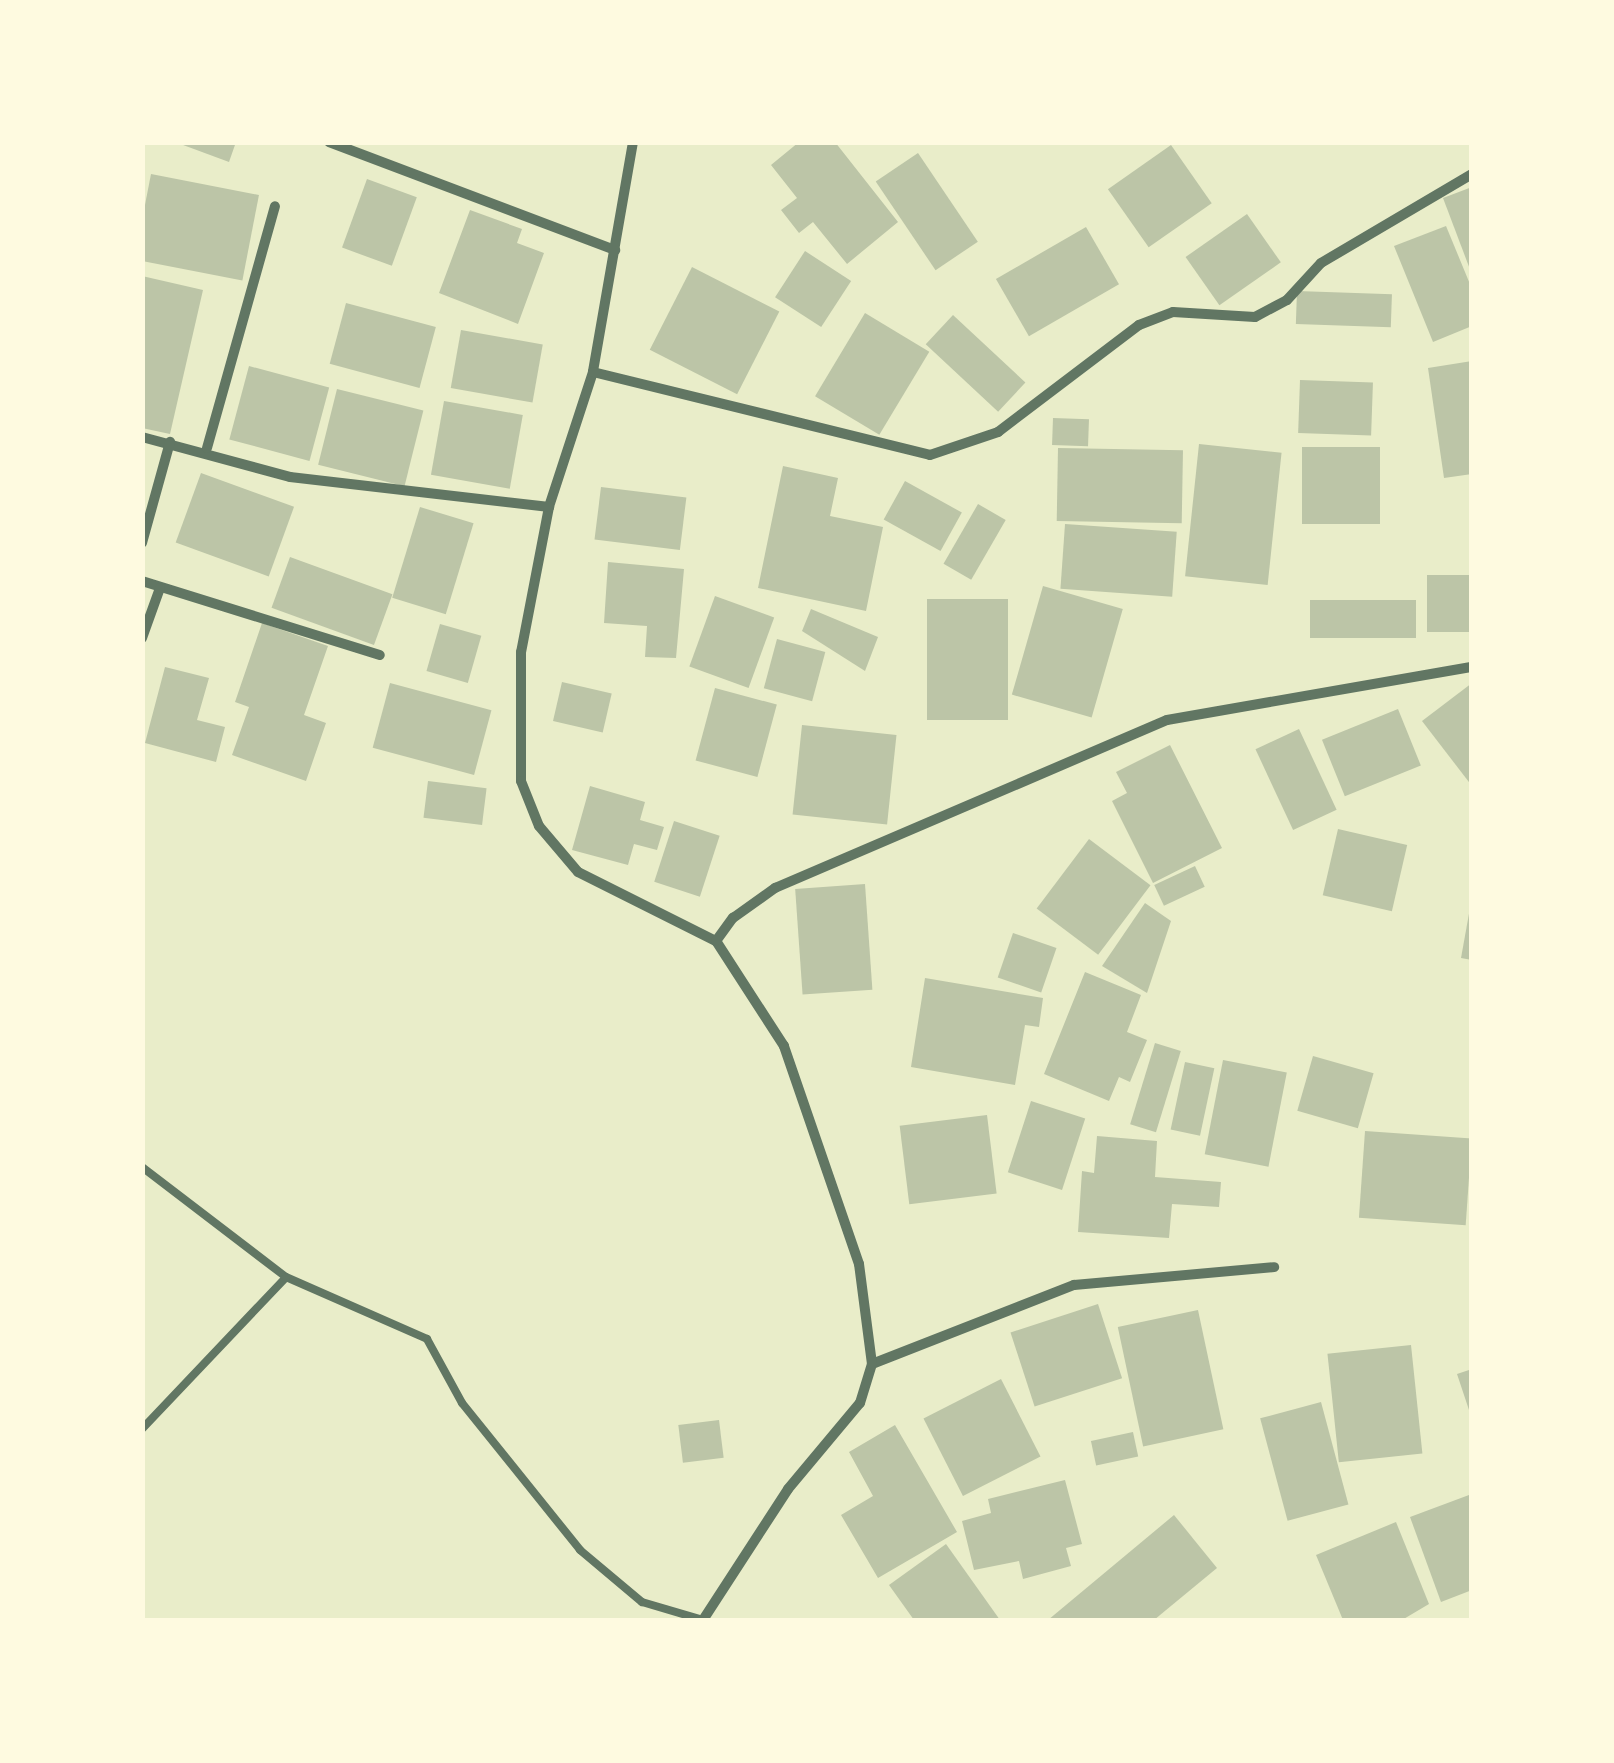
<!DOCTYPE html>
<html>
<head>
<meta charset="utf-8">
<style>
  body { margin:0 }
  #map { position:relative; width:1614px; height:1763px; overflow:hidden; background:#e9edc9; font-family:Karla,sans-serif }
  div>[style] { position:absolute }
  .building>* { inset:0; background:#bcc5a7; transform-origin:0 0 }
  .service>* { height:8px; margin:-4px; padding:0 4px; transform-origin:4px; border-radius:4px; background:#617663 }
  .minor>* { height:10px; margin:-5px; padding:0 5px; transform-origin:5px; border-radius:5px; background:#617663 }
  span { translate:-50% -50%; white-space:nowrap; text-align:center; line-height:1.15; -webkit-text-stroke:10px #fefae0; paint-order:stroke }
  .frame { position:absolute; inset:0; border:145px solid #fefae0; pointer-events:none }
</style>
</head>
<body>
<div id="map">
  <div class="building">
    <i style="clip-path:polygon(175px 142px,236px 142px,229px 162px)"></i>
    <i style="clip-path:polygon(799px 142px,835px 142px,898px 222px,847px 264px,813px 222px,799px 233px,781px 210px,797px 198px,771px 165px)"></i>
    <i style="left:1171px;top:145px;width:71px;height:77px;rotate:55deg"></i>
    <i style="left:918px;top:153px;width:107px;height:51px;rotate:56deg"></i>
    <i style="left:151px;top:174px;width:110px;height:87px;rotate:11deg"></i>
    <i style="left:367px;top:179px;width:53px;height:73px;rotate:20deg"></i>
    <i style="clip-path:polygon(1472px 187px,1472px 272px,1471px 272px,1443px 198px)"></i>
    <i style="clip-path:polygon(470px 210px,522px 229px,517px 243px,544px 253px,518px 324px,439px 293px)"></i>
    <i style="left:1247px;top:214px;width:59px;height:75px;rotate:55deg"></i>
    <i style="clip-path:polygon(1446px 226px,1472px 289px,1472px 326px,1433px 342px,1394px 246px)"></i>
    <i style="left:1086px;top:227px;width:66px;height:104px;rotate:60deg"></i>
    <i style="left:805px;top:251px;width:55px;height:55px;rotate:33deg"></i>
    <i style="left:692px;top:267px;width:98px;height:93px;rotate:27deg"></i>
    <i style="clip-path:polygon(142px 276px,203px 290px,170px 434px,142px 428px)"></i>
    <i style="left:1297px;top:291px;width:95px;height:33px;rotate:2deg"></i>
    <i style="left:346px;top:303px;width:93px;height:63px;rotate:15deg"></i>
    <i style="left:865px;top:313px;width:75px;height:97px;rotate:31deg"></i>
    <i style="left:953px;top:315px;width:99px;height:40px;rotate:43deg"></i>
    <i style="left:461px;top:330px;width:83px;height:59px;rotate:10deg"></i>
    <i style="clip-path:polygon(1472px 361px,1472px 474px,1444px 478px,1428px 368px)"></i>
    <i style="left:249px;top:366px;width:83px;height:76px;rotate:15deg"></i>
    <i style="left:1300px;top:380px;width:73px;height:53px;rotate:2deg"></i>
    <i style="left:337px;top:389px;width:89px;height:78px;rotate:14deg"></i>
    <i style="left:444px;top:401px;width:80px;height:75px;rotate:10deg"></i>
    <i style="left:1053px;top:418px;width:36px;height:27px;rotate:2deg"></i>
    <i style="left:1199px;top:444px;width:83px;height:133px;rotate:6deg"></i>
    <i style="left:1302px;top:447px;width:78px;height:77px"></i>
    <i style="left:1058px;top:448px;width:125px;height:73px;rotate:1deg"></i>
    <i style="clip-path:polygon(783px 466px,838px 478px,830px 516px,883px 527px,866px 611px,758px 588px)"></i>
    <i style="left:201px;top:473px;width:99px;height:74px;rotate:20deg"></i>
    <i style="left:905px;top:481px;width:65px;height:44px;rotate:29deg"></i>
    <i style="left:601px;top:487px;width:86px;height:53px;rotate:7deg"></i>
    <i style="left:978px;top:504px;width:32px;height:69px;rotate:30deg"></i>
    <i style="left:420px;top:507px;width:56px;height:95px;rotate:17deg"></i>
    <i style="left:1065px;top:524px;width:112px;height:65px;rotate:4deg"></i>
    <i style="left:290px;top:557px;width:109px;height:54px;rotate:20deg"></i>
    <i style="clip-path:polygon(608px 562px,684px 569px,676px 658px,645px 657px,647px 626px,604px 623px)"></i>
    <i style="left:1472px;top:575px;width:57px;height:45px;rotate:90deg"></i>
    <i style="left:1043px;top:586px;width:83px;height:113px;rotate:16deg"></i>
    <i style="left:715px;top:596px;width:63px;height:75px;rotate:20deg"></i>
    <i style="left:927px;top:599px;width:81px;height:121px"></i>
    <i style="left:1310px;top:600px;width:106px;height:38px"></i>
    <i style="clip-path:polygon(811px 609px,878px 637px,865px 671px,802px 631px)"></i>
    <i style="clip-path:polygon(262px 623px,328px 646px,304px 715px,326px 723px,306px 781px,232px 755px,249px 707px,235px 702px)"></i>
    <i style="left:440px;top:624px;width:43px;height:49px;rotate:16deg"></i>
    <i style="left:777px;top:639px;width:50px;height:51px;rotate:15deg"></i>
    <i style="clip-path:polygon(165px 667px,209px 678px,197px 720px,225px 727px,216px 762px,145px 743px)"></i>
    <i style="left:562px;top:682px;width:51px;height:40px;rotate:13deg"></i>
    <i style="left:390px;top:683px;width:105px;height:67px;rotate:15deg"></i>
    <i style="clip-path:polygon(1472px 683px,1472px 786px,1422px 721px)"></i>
    <i style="left:715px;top:688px;width:64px;height:75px;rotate:15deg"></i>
    <i style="left:1398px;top:709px;width:61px;height:82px;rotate:68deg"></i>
    <i style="left:802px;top:725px;width:95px;height:90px;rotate:6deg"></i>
    <i style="left:1299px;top:729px;width:89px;height:48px;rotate:65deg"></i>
    <i style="clip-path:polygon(1170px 745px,1222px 848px,1153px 883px,1112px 801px,1127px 793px,1116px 772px)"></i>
    <i style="left:428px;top:781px;width:59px;height:37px;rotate:7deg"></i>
    <i style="clip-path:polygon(590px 786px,645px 802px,640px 820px,664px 827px,657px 850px,634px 844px,628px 865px,572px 850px)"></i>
    <i style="left:674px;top:821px;width:48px;height:64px;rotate:18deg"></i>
    <i style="left:1338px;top:829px;width:71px;height:68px;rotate:13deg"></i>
    <i style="left:1089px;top:839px;width:77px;height:87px;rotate:37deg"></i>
    <i style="left:1195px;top:866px;width:23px;height:45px;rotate:65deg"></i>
    <i style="left:865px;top:884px;width:106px;height:70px;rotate:86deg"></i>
    <i style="clip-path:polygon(1472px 897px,1472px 960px,1461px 958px)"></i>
    <i style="clip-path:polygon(1145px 903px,1171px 921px,1147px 993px,1102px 966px)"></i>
    <i style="left:1013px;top:933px;width:46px;height:47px;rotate:19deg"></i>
    <i style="clip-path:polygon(1085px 972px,1141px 995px,1127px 1032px,1147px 1040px,1130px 1082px,1119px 1077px,1109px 1101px,1044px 1074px)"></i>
    <i style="clip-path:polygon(925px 978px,1043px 998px,1039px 1027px,1025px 1025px,1015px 1085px,911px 1067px)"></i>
    <i style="left:1155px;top:1043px;width:27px;height:85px;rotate:17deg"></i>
    <i style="left:1313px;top:1056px;width:63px;height:57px;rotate:16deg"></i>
    <i style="left:1223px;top:1060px;width:65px;height:96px;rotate:11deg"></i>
    <i style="left:1185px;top:1062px;width:30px;height:69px;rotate:12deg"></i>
    <i style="left:1031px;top:1101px;width:57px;height:75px;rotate:18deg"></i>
    <i style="left:987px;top:1115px;width:79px;height:88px;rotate:83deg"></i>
    <i style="left:1365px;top:1131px;width:107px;height:87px;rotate:4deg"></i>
    <i style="clip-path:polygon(1097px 1136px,1157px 1141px,1155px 1177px,1221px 1182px,1219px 1207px,1172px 1204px,1169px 1238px,1078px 1232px,1082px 1171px,1094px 1173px)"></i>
    <i style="left:1098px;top:1304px;width:78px;height:92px;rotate:72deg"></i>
    <i style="left:1198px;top:1310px;width:122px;height:82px;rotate:78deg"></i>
    <i style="left:1411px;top:1345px;width:109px;height:84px;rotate:84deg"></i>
    <i style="clip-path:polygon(1472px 1369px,1472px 1415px,1471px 1416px,1457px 1374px)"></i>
    <i style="left:1001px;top:1379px;width:87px;height:87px;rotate:63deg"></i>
    <i style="left:1321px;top:1402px;width:106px;height:63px;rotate:75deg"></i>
    <i style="left:719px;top:1420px;width:38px;height:41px;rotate:83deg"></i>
    <i style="clip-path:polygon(895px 1425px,957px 1532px,878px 1578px,841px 1515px,873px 1496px,849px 1452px)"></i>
    <i style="left:1133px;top:1432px;width:25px;height:43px;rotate:78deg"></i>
    <i style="clip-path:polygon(1065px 1480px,1082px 1544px,1066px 1548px,1071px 1566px,1023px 1579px,1019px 1561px,974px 1570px,962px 1521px,991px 1513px,988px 1499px)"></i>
    <i style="clip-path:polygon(1469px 1495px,1472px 1590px,1441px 1602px,1410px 1517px)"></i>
    <i style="clip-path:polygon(1174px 1515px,1217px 1568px,1154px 1620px,1048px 1620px)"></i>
    <i style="clip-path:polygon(1396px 1522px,1429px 1604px,1402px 1620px,1343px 1620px,1316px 1555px)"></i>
    <i style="clip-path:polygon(946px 1544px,1000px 1620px,914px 1620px,889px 1585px)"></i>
  </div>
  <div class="service">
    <i style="left:142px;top:1167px;width:181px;rotate:37.4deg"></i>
    <i style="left:286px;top:1277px;width:154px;rotate:23.7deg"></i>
    <i style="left:427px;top:1339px;width:73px;rotate:61.3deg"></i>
    <i style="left:462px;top:1403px;width:189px;rotate:51.2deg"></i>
    <i style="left:580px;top:1550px;width:81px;rotate:40deg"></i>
    <i style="left:642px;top:1602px;width:64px;rotate:16.4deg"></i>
    <i style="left:142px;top:1429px;width:209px;rotate:-46.5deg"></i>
  </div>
  <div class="minor">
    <i style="left:329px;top:142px;width:306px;rotate:20.7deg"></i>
    <i style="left:633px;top:142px;width:233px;rotate:99.9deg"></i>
    <i style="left:593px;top:372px;width:142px;rotate:108.1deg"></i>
    <i style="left:549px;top:507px;width:148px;rotate:100.9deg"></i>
    <i style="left:521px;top:652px;width:129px;rotate:90deg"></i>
    <i style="left:521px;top:781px;width:48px;rotate:68.2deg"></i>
    <i style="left:539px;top:826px;width:60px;rotate:49.7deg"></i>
    <i style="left:578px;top:872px;width:154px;rotate:26.6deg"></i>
    <i style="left:593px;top:372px;width:347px;rotate:13.8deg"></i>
    <i style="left:930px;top:455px;width:72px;rotate:-18.7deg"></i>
    <i style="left:998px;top:432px;width:177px;rotate:-37.2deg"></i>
    <i style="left:1139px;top:325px;width:36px;rotate:-21deg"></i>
    <i style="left:1173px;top:312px;width:82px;rotate:3.5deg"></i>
    <i style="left:1255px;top:317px;width:36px;rotate:-28deg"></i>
    <i style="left:1287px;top:300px;width:50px;rotate:-47.4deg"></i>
    <i style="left:1321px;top:263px;width:175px;rotate:-30.5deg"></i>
    <i style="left:142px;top:437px;width:153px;rotate:15.1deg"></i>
    <i style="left:290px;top:477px;width:261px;rotate:6.6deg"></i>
    <i style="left:207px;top:448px;width:251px;rotate:-74.3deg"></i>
    <i style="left:142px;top:543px;width:105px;rotate:-74.5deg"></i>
    <i style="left:142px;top:581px;width:249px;rotate:17.3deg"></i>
    <i style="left:142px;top:638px;width:53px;rotate:-70.2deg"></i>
    <i style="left:872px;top:1364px;width:217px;rotate:-21.4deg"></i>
    <i style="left:1074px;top:1285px;width:201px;rotate:-5.1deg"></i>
    <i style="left:703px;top:1620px;width:156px;rotate:-57deg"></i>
    <i style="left:788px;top:1489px;width:112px;rotate:-50.1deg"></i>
    <i style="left:860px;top:1403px;width:41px;rotate:-72.9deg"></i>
    <i style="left:872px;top:1364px;width:101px;rotate:-97.4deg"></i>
    <i style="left:859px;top:1264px;width:231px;rotate:-109deg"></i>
    <i style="left:784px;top:1046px;width:125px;rotate:-122.9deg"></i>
    <i style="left:716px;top:941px;width:29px;rotate:-54deg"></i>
    <i style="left:733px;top:918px;width:52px;rotate:-35.5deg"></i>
    <i style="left:775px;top:888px;width:426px;rotate:-23.2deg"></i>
    <i style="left:1167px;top:720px;width:310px;rotate:-9.9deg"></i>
  </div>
  <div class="frame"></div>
</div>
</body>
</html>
